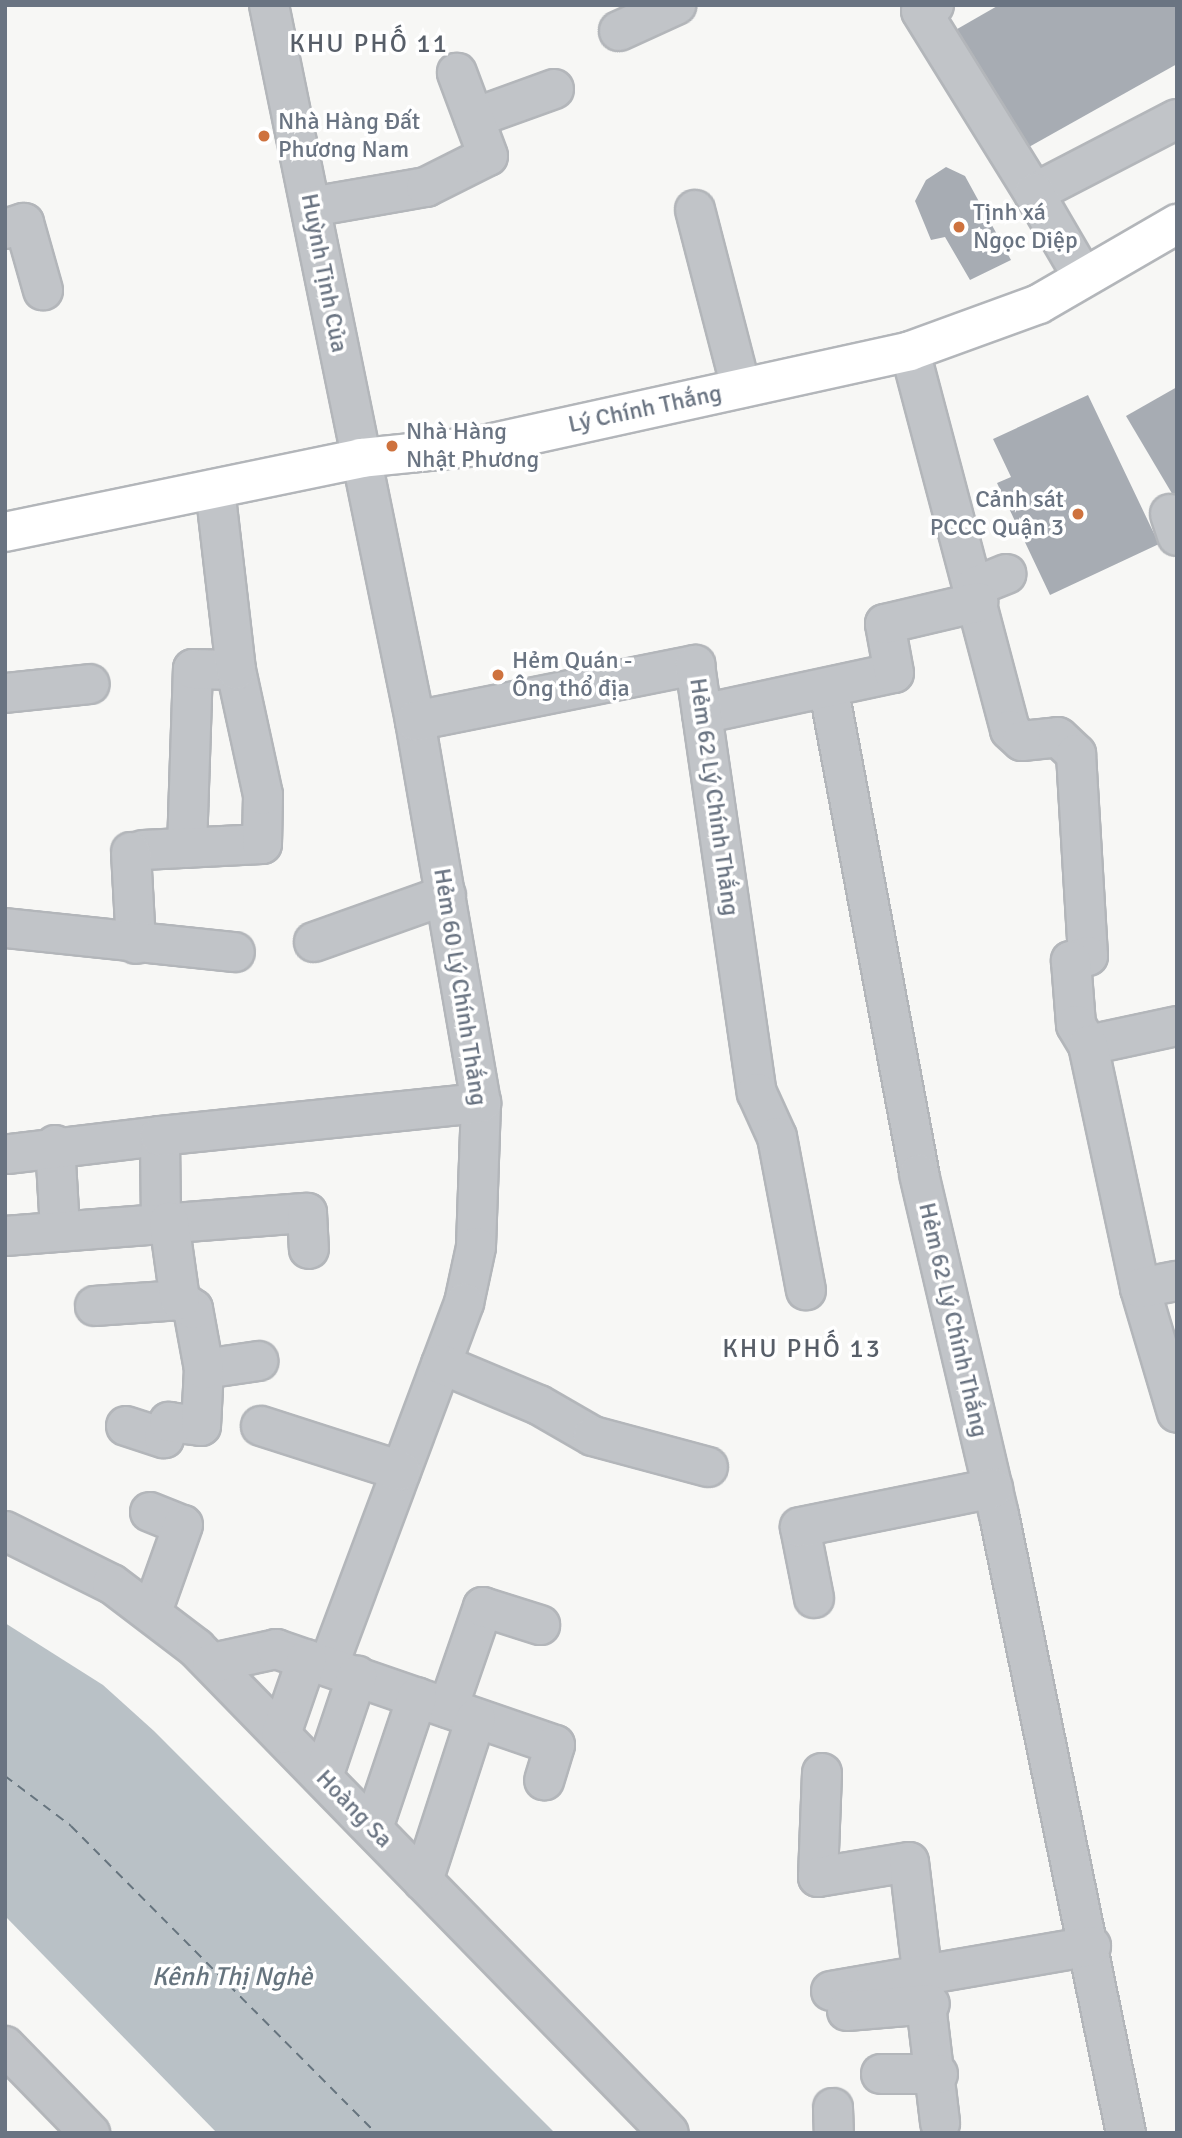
<!DOCTYPE html>
<html>
<head>
<meta charset="utf-8">
<style>
  body { margin:0 }
  #map { position:relative; width:1182px; height:2138px; overflow:hidden; background:#f7f7f5; font-family:Signika,sans-serif }
  div>[style] { position:absolute }
  .water>* { inset:0; background:#b9c1c6 }
  .ferry>* { height:2px; margin-top:-1px; transform-origin:0; background:repeating-linear-gradient(90deg,#66747e 0 9px,transparent 0 16px) }
  .building>* { inset:0; background:#a7acb3 }
  .roads { filter:drop-shadow(2px 0 #b3b6ba) drop-shadow(-2px 0 #b3b6ba) drop-shadow(0 2px #b3b6ba) drop-shadow(0 -2px #b3b6ba) }
  .minor>* { height:38px; margin:-19px; padding:0 19px; transform-origin:19px; border-radius:19px; background:#c1c4c8 }
  .major>* { height:38px; margin:-19px; padding:0 19px; transform-origin:19px; border-radius:19px; background:#fff }
  .dots>* { width:19px; height:19px; translate:-50% -50%; box-sizing:border-box; border:4px solid #fff; border-radius:50% }
  span { translate:-50% -50%; white-space:nowrap; text-align:center; line-height:1.15; -webkit-text-stroke:7px #fff; paint-order:stroke }
  .poi-label { font-size:24px; color:#6a7482 }
  .left { translate:0 -50%; text-align:left }
  .right { translate:-100% -50%; text-align:right }
  .street-label { font-size:24px; color:#6a7482 }
  .neighbourhood-label { font-size:26px; color:#575e68; letter-spacing:2px }
  .water-label { font-size:26px; color:#66747e; font-style:italic }
  .frame { position:absolute; inset:0; border:7px solid #6a7482; pointer-events:none }
</style>
</head>
<body>
<div id="map">
  <div class="water">
    <i style="clip-path:polygon(5px 1623px,103px 1685px,154px 1731px,555px 2133px,217px 2133px,5px 1916px)"></i>
  </div>
  <div class="ferry">
    <i style="left:5px;top:1776px;width:83px;rotate:37.1deg"></i>
    <i style="left:71px;top:1826px;width:433px;rotate:45.2deg"></i>
  </div>
  <div class="building">
    <i style="clip-path:polygon(999px 5px,1177px 5px,1177px 64px,1020px 152px,952px 32px)"></i>
    <i style="clip-path:polygon(946px 167px,965px 176px,1011px 260px,970px 280px,945px 237px,931px 240px,915px 201px,926px 180px)"></i>
    <i style="clip-path:polygon(1177px 387px,1177px 502px,1126px 416px)"></i>
    <i style="clip-path:polygon(1088px 395px,1159px 544px,1050px 595px,997px 483px,1011px 477px,993px 439px)"></i>
  </div>
  <div class="roads">
    <div class="minor">
      <i style="left:269px;top:5px;width:731px;rotate:78.47deg"></i>
      <i style="left:415px;top:721px;width:388px;rotate:80.2deg"></i>
      <i style="left:481px;top:1103px;width:144px;rotate:92deg"></i>
      <i style="left:476px;top:1247px;width:57px;rotate:102.1deg"></i>
      <i style="left:464px;top:1303px;width:386px;rotate:110.5deg"></i>
      <i style="left:934px;top:5px;width:14px;rotate:155deg"></i>
      <i style="left:921px;top:11px;width:214px;rotate:58.2deg"></i>
      <i style="left:1034px;top:193px;width:161px;rotate:-27.4deg"></i>
      <i style="left:619px;top:31px;width:63px;rotate:-24.5deg"></i>
      <i style="left:474px;top:118px;width:85px;rotate:-19.9deg"></i>
      <i style="left:1034px;top:193px;width:97px;rotate:59.7deg"></i>
      <i style="left:311px;top:207px;width:117px;rotate:-9.9deg"></i>
      <i style="left:426px;top:187px;width:69px;rotate:-26.6deg"></i>
      <i style="left:488px;top:156px;width:89px;rotate:-110.5deg"></i>
      <i style="left:695px;top:210px;width:184px;rotate:75.5deg"></i>
      <i style="left:5px;top:229px;width:20px;rotate:-18deg"></i>
      <i style="left:24px;top:223px;width:70px;rotate:74.2deg"></i>
      <i style="left:910px;top:351px;width:392px;rotate:75.2deg"></i>
      <i style="left:1010px;top:730px;width:16px;rotate:43deg"></i>
      <i style="left:1022px;top:741px;width:36px;rotate:-6deg"></i>
      <i style="left:1058px;top:737px;width:25px;rotate:43deg"></i>
      <i style="left:1076px;top:754px;width:202px;rotate:86.6deg"></i>
      <i style="left:1088px;top:956px;width:18px;rotate:164deg"></i>
      <i style="left:1071px;top:961px;width:64px;rotate:85.5deg"></i>
      <i style="left:1076px;top:1025px;width:23px;rotate:59deg"></i>
      <i style="left:1170px;top:514px;width:23px;rotate:72deg"></i>
      <i style="left:974px;top:587px;width:35px;rotate:-22deg"></i>
      <i style="left:829px;top:691px;width:491px;rotate:79.4deg"></i>
      <i style="left:919px;top:1174px;width:350px;rotate:76.8deg"></i>
      <i style="left:999px;top:1515px;width:631px;rotate:78.39deg"></i>
      <i style="left:5px;top:693px;width:85px;rotate:-6deg"></i>
      <i style="left:702px;top:714px;width:196px;rotate:-12.1deg"></i>
      <i style="left:894px;top:673px;width:50px;rotate:-100.4deg"></i>
      <i style="left:885px;top:624px;width:96px;rotate:-13.3deg"></i>
      <i style="left:415px;top:721px;width:286px;rotate:-11.3deg"></i>
      <i style="left:695px;top:665px;width:432px;rotate:81.8deg"></i>
      <i style="left:757px;top:1093px;width:48px;rotate:65.6deg"></i>
      <i style="left:777px;top:1137px;width:156px;rotate:79.3deg"></i>
      <i style="left:187px;top:848px;width:179px;rotate:-88.1deg"></i>
      <i style="left:193px;top:669px;width:43px;rotate:1.3deg"></i>
      <i style="left:143px;top:850px;width:119px;rotate:-2.9deg"></i>
      <i style="left:262px;top:844px;width:49px;rotate:-88.8deg"></i>
      <i style="left:263px;top:795px;width:128px;rotate:-102.2deg"></i>
      <i style="left:236px;top:670px;width:182px;rotate:-96.6deg"></i>
      <i style="left:131px;top:852px;width:92px;rotate:86.9deg"></i>
      <i style="left:5px;top:928px;width:231px;rotate:6deg"></i>
      <i style="left:314px;top:942px;width:140px;rotate:-19.6deg"></i>
      <i style="left:1177px;top:1026px;width:91px;rotate:167.9deg"></i>
      <i style="left:1088px;top:1045px;width:249px;rotate:77.9deg"></i>
      <i style="left:1140px;top:1288px;width:130px;rotate:73.5deg"></i>
      <i style="left:55px;top:1145px;width:83px;rotate:86.6deg"></i>
      <i style="left:9px;top:1154px;width:152px;rotate:-6.8deg"></i>
      <i style="left:161px;top:1222px;width:86px;rotate:-90.7deg"></i>
      <i style="left:160px;top:1136px;width:323px;rotate:-5.9deg"></i>
      <i style="left:5px;top:1236px;width:303px;rotate:-4.4deg"></i>
      <i style="left:307px;top:1213px;width:36px;rotate:87deg"></i>
      <i style="left:1140px;top:1288px;width:38px;rotate:-11deg"></i>
      <i style="left:95px;top:1306px;width:85px;rotate:-4deg"></i>
      <i style="left:441px;top:1364px;width:106px;rotate:22.7deg"></i>
      <i style="left:539px;top:1405px;width:62px;rotate:29.9deg"></i>
      <i style="left:593px;top:1436px;width:119px;rotate:15.1deg"></i>
      <i style="left:204px;top:1369px;width:55px;rotate:-8.4deg"></i>
      <i style="left:126px;top:1426px;width:40px;rotate:18deg"></i>
      <i style="left:164px;top:1438px;width:17px;rotate:-73deg"></i>
      <i style="left:169px;top:1422px;width:32px;rotate:7deg"></i>
      <i style="left:201px;top:1426px;width:57px;rotate:-87deg"></i>
      <i style="left:204px;top:1369px;width:61px;rotate:-100.4deg"></i>
      <i style="left:193px;top:1309px;width:16px;rotate:-145deg"></i>
      <i style="left:180px;top:1300px;width:79px;rotate:-98deg"></i>
      <i style="left:261px;top:1426px;width:147px;rotate:17.8deg"></i>
      <i style="left:150px;top:1512px;width:35px;rotate:22deg"></i>
      <i style="left:183px;top:1525px;width:92px;rotate:109.6deg"></i>
      <i style="left:5px;top:1531px;width:119px;rotate:26.4deg"></i>
      <i style="left:112px;top:1584px;width:106px;rotate:37.3deg"></i>
      <i style="left:196px;top:1648px;width:677px;rotate:45.72deg"></i>
      <i style="left:814px;top:1598px;width:72px;rotate:-101.2deg"></i>
      <i style="left:800px;top:1527px;width:197px;rotate:-11.4deg"></i>
      <i style="left:212px;top:1663px;width:66px;rotate:-12.3deg"></i>
      <i style="left:276px;top:1649px;width:295px;rotate:19deg"></i>
      <i style="left:555px;top:1745px;width:37px;rotate:107deg"></i>
      <i style="left:448px;top:1708px;width:107px;rotate:-70.9deg"></i>
      <i style="left:483px;top:1607px;width:60px;rotate:17.5deg"></i>
      <i style="left:281px;top:1734px;width:79px;rotate:-70.9deg"></i>
      <i style="left:822px;top:1773px;width:104px;rotate:92.2deg"></i>
      <i style="left:818px;top:1877px;width:92px;rotate:-9.4deg"></i>
      <i style="left:909px;top:1862px;width:263px;rotate:83.2deg"></i>
      <i style="left:323px;top:1777px;width:107px;rotate:-71.4deg"></i>
      <i style="left:373px;top:1828px;width:138px;rotate:-71.4deg"></i>
      <i style="left:423px;top:1881px;width:171px;rotate:-72deg"></i>
      <i style="left:831px;top:1991px;width:264px;rotate:-9.8deg"></i>
      <i style="left:847px;top:2011px;width:83px;rotate:-4.8deg"></i>
      <i style="left:5px;top:2046px;width:122px;rotate:45.7deg"></i>
      <i style="left:881px;top:2074px;width:57px"></i>
      <i style="left:833px;top:2108px;width:25px;rotate:88deg"></i>
    </div>
    <div class="major">
      <i style="left:5px;top:532px;width:364px;rotate:-11.7deg"></i>
      <i style="left:361px;top:458px;width:119px;rotate:-5.8deg"></i>
      <i style="left:479px;top:446px;width:441px;rotate:-12.4deg"></i>
      <i style="left:910px;top:351px;width:137px;rotate:-20deg"></i>
      <i style="left:1039px;top:304px;width:160px;rotate:-30.1deg"></i>
    </div>
  </div>
  <div class="dots">
    <i style="left:264px;top:136px;background:#ce723e"></i>
    <i style="left:959px;top:227px;background:#ce723e"></i>
    <i style="left:392px;top:446px;background:#ce723e"></i>
    <i style="left:1078px;top:514px;background:#ce723e"></i>
    <i style="left:498px;top:675px;background:#ce723e"></i>
  </div>
  <div class="poi-label">
    <span class="left" style="left:278px;top:136px">Nhà Hàng Đất<br>Phương Nam</span>
    <span class="left" style="left:973px;top:227px">Tịnh xá<br>Ngọc Diệp</span>
    <span class="left" style="left:406px;top:446px">Nhà Hàng<br>Nhật Phương</span>
    <span class="right" style="left:1064px;top:514px">Cảnh sát<br>PCCC Quận 3</span>
    <span class="left" style="left:512px;top:675px">Hẻm Quán -<br>Ông thổ địa</span>
  </div>
  <div class="street-label">
    <span style="left:324px;top:273px;rotate:79deg">Huỳnh Tịnh Của</span>
    <span style="left:645px;top:409px;rotate:-12deg">Lý Chính Thắng</span>
    <span style="left:714px;top:797px;rotate:82deg">Hẻm 62 Lý Chính Thắng</span>
    <span style="left:460px;top:987px;rotate:81deg">Hẻm 60 Lý Chính Thắng</span>
    <span style="left:953px;top:1320px;rotate:77deg">Hẻm 62 Lý Chính Thắng</span>
    <span style="left:354px;top:1809px;rotate:46deg">Hoàng Sa</span>
  </div>
  <div class="neighbourhood-label">
    <span style="left:369px;top:45px">KHU PHỐ 11</span>
    <span style="left:802px;top:1350px">KHU PHỐ 13</span>
  </div>
  <div class="water-label">
    <span style="left:232px;top:1978px">Kênh Thị Nghè</span>
  </div>
  <div class="frame"></div>
</div>
</body>
</html>
